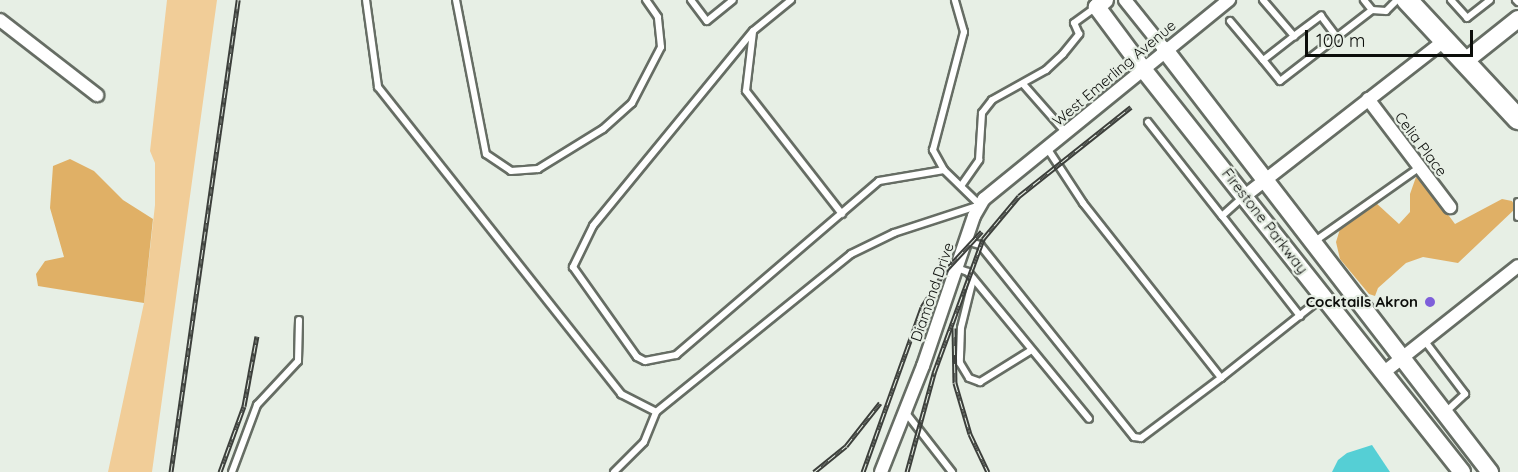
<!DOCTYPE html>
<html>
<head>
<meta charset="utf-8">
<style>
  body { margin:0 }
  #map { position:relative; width:1518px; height:472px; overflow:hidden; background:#e7efe5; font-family:Quicksand,sans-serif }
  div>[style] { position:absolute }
  .green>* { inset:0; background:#f1cd98 }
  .forest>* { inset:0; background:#e0b066 }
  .water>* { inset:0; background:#55cfd5 }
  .roads { filter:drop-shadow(2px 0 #666d64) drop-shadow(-2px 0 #666d64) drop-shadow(0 2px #666d64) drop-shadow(0 -2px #666d64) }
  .lane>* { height:6px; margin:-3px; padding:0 3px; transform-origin:3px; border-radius:3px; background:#fff }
  .street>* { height:12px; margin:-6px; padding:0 6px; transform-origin:6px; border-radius:6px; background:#fff }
  .secondary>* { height:16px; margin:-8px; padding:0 8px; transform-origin:8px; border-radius:8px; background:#fff }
  .primary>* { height:20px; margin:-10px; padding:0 10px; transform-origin:10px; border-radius:10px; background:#fff }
  .rail>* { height:5px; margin-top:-2.5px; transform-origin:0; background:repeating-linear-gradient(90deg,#e7efe5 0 9px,#3c3f3b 0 18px); box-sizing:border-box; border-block:2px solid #3c3f3b }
  .dots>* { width:16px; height:16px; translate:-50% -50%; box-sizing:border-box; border:3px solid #e7efe5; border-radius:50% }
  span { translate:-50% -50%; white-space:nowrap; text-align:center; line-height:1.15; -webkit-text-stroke:4.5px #e7efe5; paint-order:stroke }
  .street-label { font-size:15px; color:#0c0e0b }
  .poi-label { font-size:15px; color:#0c0e0b; font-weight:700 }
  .right { translate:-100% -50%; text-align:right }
  .scale { position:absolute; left:1305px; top:30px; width:168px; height:27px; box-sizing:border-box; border:3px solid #0c0e0b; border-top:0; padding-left:8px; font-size:18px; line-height:21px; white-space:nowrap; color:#0c0e0b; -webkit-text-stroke:4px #e7efe5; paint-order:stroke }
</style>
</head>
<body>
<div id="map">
  <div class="green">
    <i style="clip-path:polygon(167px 0,217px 0,152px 472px,108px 472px,144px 303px,155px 205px,155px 163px,150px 151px)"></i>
  </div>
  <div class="forest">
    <i style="clip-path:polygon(70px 159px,94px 171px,123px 200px,153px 219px,144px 303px,38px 286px,36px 274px,45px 261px,64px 257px,50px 208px,53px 166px)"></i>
    <i style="clip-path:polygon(1416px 177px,1424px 182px,1455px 224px,1502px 199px,1512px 201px,1516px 208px,1458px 263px,1423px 257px,1406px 263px,1378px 288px,1375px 296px,1369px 294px,1340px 259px,1336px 242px,1340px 229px,1375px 202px,1399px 224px,1410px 212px,1410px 194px)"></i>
  </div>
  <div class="water">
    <i style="clip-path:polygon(1372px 445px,1390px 472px,1332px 472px,1338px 460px,1347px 453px)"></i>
  </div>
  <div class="roads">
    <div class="lane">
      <i style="left:366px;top:0;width:88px;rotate:82.1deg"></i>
      <i style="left:378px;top:87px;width:392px;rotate:51.6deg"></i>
      <i style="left:621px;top:394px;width:39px;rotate:27deg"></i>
      <i style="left:656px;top:412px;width:251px;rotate:-39deg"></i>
      <i style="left:851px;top:254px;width:48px;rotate:-26deg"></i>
      <i style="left:894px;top:233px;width:90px;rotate:-18deg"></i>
      <i style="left:980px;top:205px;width:50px;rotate:-135.8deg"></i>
      <i style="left:456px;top:0;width:157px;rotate:79deg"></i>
      <i style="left:486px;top:154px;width:30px;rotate:34deg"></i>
      <i style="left:511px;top:171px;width:27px;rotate:-4deg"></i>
      <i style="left:538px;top:169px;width:76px;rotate:-31.6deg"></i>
      <i style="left:603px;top:129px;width:39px;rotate:-42deg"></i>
      <i style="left:632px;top:103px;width:63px;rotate:-62.6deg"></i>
      <i style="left:661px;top:47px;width:30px;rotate:-96deg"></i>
      <i style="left:658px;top:17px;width:21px;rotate:-125deg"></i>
      <i style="left:691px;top:0;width:26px;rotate:53deg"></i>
      <i style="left:707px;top:21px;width:33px;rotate:-39deg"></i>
      <i style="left:791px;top:0;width:49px;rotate:140.8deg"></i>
      <i style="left:753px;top:31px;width:252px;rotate:129.4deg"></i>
      <i style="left:593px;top:226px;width:46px;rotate:116deg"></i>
      <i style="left:573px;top:267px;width:110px;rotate:54.6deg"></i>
      <i style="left:637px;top:357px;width:9px;rotate:27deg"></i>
      <i style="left:645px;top:361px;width:32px;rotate:-11deg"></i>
      <i style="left:676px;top:355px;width:267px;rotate:-40.6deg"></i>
      <i style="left:879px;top:181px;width:66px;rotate:-9.6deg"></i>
      <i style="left:944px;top:170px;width:23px;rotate:-119deg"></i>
      <i style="left:933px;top:150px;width:122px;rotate:-75.3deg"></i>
      <i style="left:964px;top:32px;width:33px;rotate:-106deg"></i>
      <i style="left:1263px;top:0;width:48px;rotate:49.3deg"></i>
      <i style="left:1294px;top:36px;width:39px;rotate:142deg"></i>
      <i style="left:1263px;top:60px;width:27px;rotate:51deg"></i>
      <i style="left:1280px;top:81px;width:116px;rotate:-37.7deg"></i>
      <i style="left:1372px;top:10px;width:13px;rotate:-129deg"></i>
      <i style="left:1451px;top:0;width:24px;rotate:48deg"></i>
      <i style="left:1467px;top:18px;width:29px;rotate:-38deg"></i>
      <i style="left:1516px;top:0;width:3px;rotate:45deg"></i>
      <i style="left:1372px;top:10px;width:14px;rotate:4deg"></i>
      <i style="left:1386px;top:11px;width:16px;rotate:-45deg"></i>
      <i style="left:1230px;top:21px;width:51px;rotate:49.8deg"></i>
      <i style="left:753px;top:32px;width:59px;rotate:96.8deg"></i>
      <i style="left:746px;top:91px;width:156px;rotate:52deg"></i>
      <i style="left:1294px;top:36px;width:34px;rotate:-37deg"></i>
      <i style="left:1321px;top:16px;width:26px;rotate:53deg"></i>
      <i style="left:1023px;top:84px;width:65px;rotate:48.7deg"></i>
      <i style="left:1148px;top:122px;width:120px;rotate:51.8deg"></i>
      <i style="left:1047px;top:148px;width:66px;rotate:56.8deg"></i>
      <i style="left:1083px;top:203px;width:223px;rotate:51.7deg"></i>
      <i style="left:1221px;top:378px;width:130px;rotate:-38.5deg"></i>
      <i style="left:961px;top:186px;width:32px;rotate:-55deg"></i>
      <i style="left:979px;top:160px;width:47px;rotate:-86.3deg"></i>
      <i style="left:982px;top:113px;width:16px;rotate:-52deg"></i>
      <i style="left:992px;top:100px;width:62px;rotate:-29.1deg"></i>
      <i style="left:1046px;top:70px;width:23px;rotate:-43deg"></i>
      <i style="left:1063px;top:54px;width:26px;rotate:-51deg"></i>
      <i style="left:1079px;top:34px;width:12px;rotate:-114deg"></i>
      <i style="left:1074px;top:23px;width:26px;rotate:-36deg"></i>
      <i style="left:1243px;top:197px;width:28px;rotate:138deg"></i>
      <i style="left:1222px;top:216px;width:127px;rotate:52deg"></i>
      <i style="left:1518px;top:202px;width:15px;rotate:90deg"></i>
      <i style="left:966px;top:241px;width:15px;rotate:16deg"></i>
      <i style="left:980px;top:245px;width:246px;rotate:51.3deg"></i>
      <i style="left:1134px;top:437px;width:7px;rotate:8deg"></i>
      <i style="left:1141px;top:438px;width:100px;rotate:-36.9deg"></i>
      <i style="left:1315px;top:241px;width:128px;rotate:-35.2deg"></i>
      <i style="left:957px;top:268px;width:12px;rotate:20deg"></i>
      <i style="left:968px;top:272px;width:190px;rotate:50.5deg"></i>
      <i style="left:973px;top:279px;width:50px;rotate:103.8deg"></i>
      <i style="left:961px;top:328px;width:35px;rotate:92deg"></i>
      <i style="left:960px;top:363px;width:17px;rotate:59deg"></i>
      <i style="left:969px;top:378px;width:12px;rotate:20deg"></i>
      <i style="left:980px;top:382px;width:59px;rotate:-31.8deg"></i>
      <i style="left:1424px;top:340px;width:68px;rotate:52.8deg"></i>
      <i style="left:1465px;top:394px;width:25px;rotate:137deg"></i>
      <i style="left:906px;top:413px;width:75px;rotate:52.1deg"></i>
      <i style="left:232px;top:472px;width:72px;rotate:-69.5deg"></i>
      <i style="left:257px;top:405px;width:60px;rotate:-47deg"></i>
      <i style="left:298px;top:361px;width:41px;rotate:-88.6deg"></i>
      <i style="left:614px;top:472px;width:42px;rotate:-45deg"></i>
      <i style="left:644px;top:442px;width:32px;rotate:-68deg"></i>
    </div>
    <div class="street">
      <i style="left:1125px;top:0;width:64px;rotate:51.3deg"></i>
      <i style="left:0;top:20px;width:123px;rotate:37.7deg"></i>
      <i style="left:1368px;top:99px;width:136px;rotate:52.8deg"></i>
      <i style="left:1246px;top:195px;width:252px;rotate:-37.9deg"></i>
      <i style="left:1383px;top:373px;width:172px;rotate:-38.4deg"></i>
      <i style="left:881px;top:472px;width:114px;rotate:-68.4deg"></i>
      <i style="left:923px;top:366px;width:158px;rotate:-71.2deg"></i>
      <i style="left:974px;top:216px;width:20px;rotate:-60deg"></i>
      <i style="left:984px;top:199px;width:316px;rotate:-39.1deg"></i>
    </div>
    <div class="secondary">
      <i style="left:1105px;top:0;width:11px;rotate:139deg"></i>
      <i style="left:1097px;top:7px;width:77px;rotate:53.4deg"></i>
      <i style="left:1143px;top:69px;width:514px;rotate:51.64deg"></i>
      <i style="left:1165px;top:50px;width:533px;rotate:52.4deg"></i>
      <i style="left:1464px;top:62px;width:69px;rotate:-38.5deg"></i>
    </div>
    <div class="primary">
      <i style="left:1407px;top:0;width:163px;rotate:47deg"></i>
    </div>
  </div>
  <div class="rail">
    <i style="left:954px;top:328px;width:55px;rotate:89deg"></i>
    <i style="left:955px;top:383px;width:53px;rotate:73.6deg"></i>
    <i style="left:970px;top:434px;width:42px;rotate:64.7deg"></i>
    <i style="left:171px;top:472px;width:477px;rotate:-81.9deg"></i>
    <i style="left:220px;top:472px;width:70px;rotate:-70deg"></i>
    <i style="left:244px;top:406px;width:71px;rotate:-79.5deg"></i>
    <i style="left:814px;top:472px;width:41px;rotate:-39.1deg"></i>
    <i style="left:846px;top:446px;width:55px;rotate:-51.7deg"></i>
    <i style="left:863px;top:472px;width:175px;rotate:-70.3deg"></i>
    <i style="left:922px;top:307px;width:43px;rotate:-57.4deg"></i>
    <i style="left:945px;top:271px;width:54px;rotate:-47.2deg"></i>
    <i style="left:907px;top:472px;width:103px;rotate:-74.7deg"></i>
    <i style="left:934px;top:373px;width:143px;rotate:-69.9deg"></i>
    <i style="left:983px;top:239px;width:56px;rotate:-50.1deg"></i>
    <i style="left:1019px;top:196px;width:143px;rotate:-38.5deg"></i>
  </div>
  <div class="dots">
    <i style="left:1430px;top:302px;background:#7e5fda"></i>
  </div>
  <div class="street-label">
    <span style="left:1114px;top:73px;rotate:-40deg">West Emerling Avenue</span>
    <span style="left:1421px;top:144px;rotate:53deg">Celia Place</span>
    <span style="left:1265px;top:221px;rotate:52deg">Firestone Parkway</span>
    <span style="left:932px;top:292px;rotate:-71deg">Diamond Drive</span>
  </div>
  <div class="poi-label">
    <span class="right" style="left:1418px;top:302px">Cocktails Akron</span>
  </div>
  <div class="scale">100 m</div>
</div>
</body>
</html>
